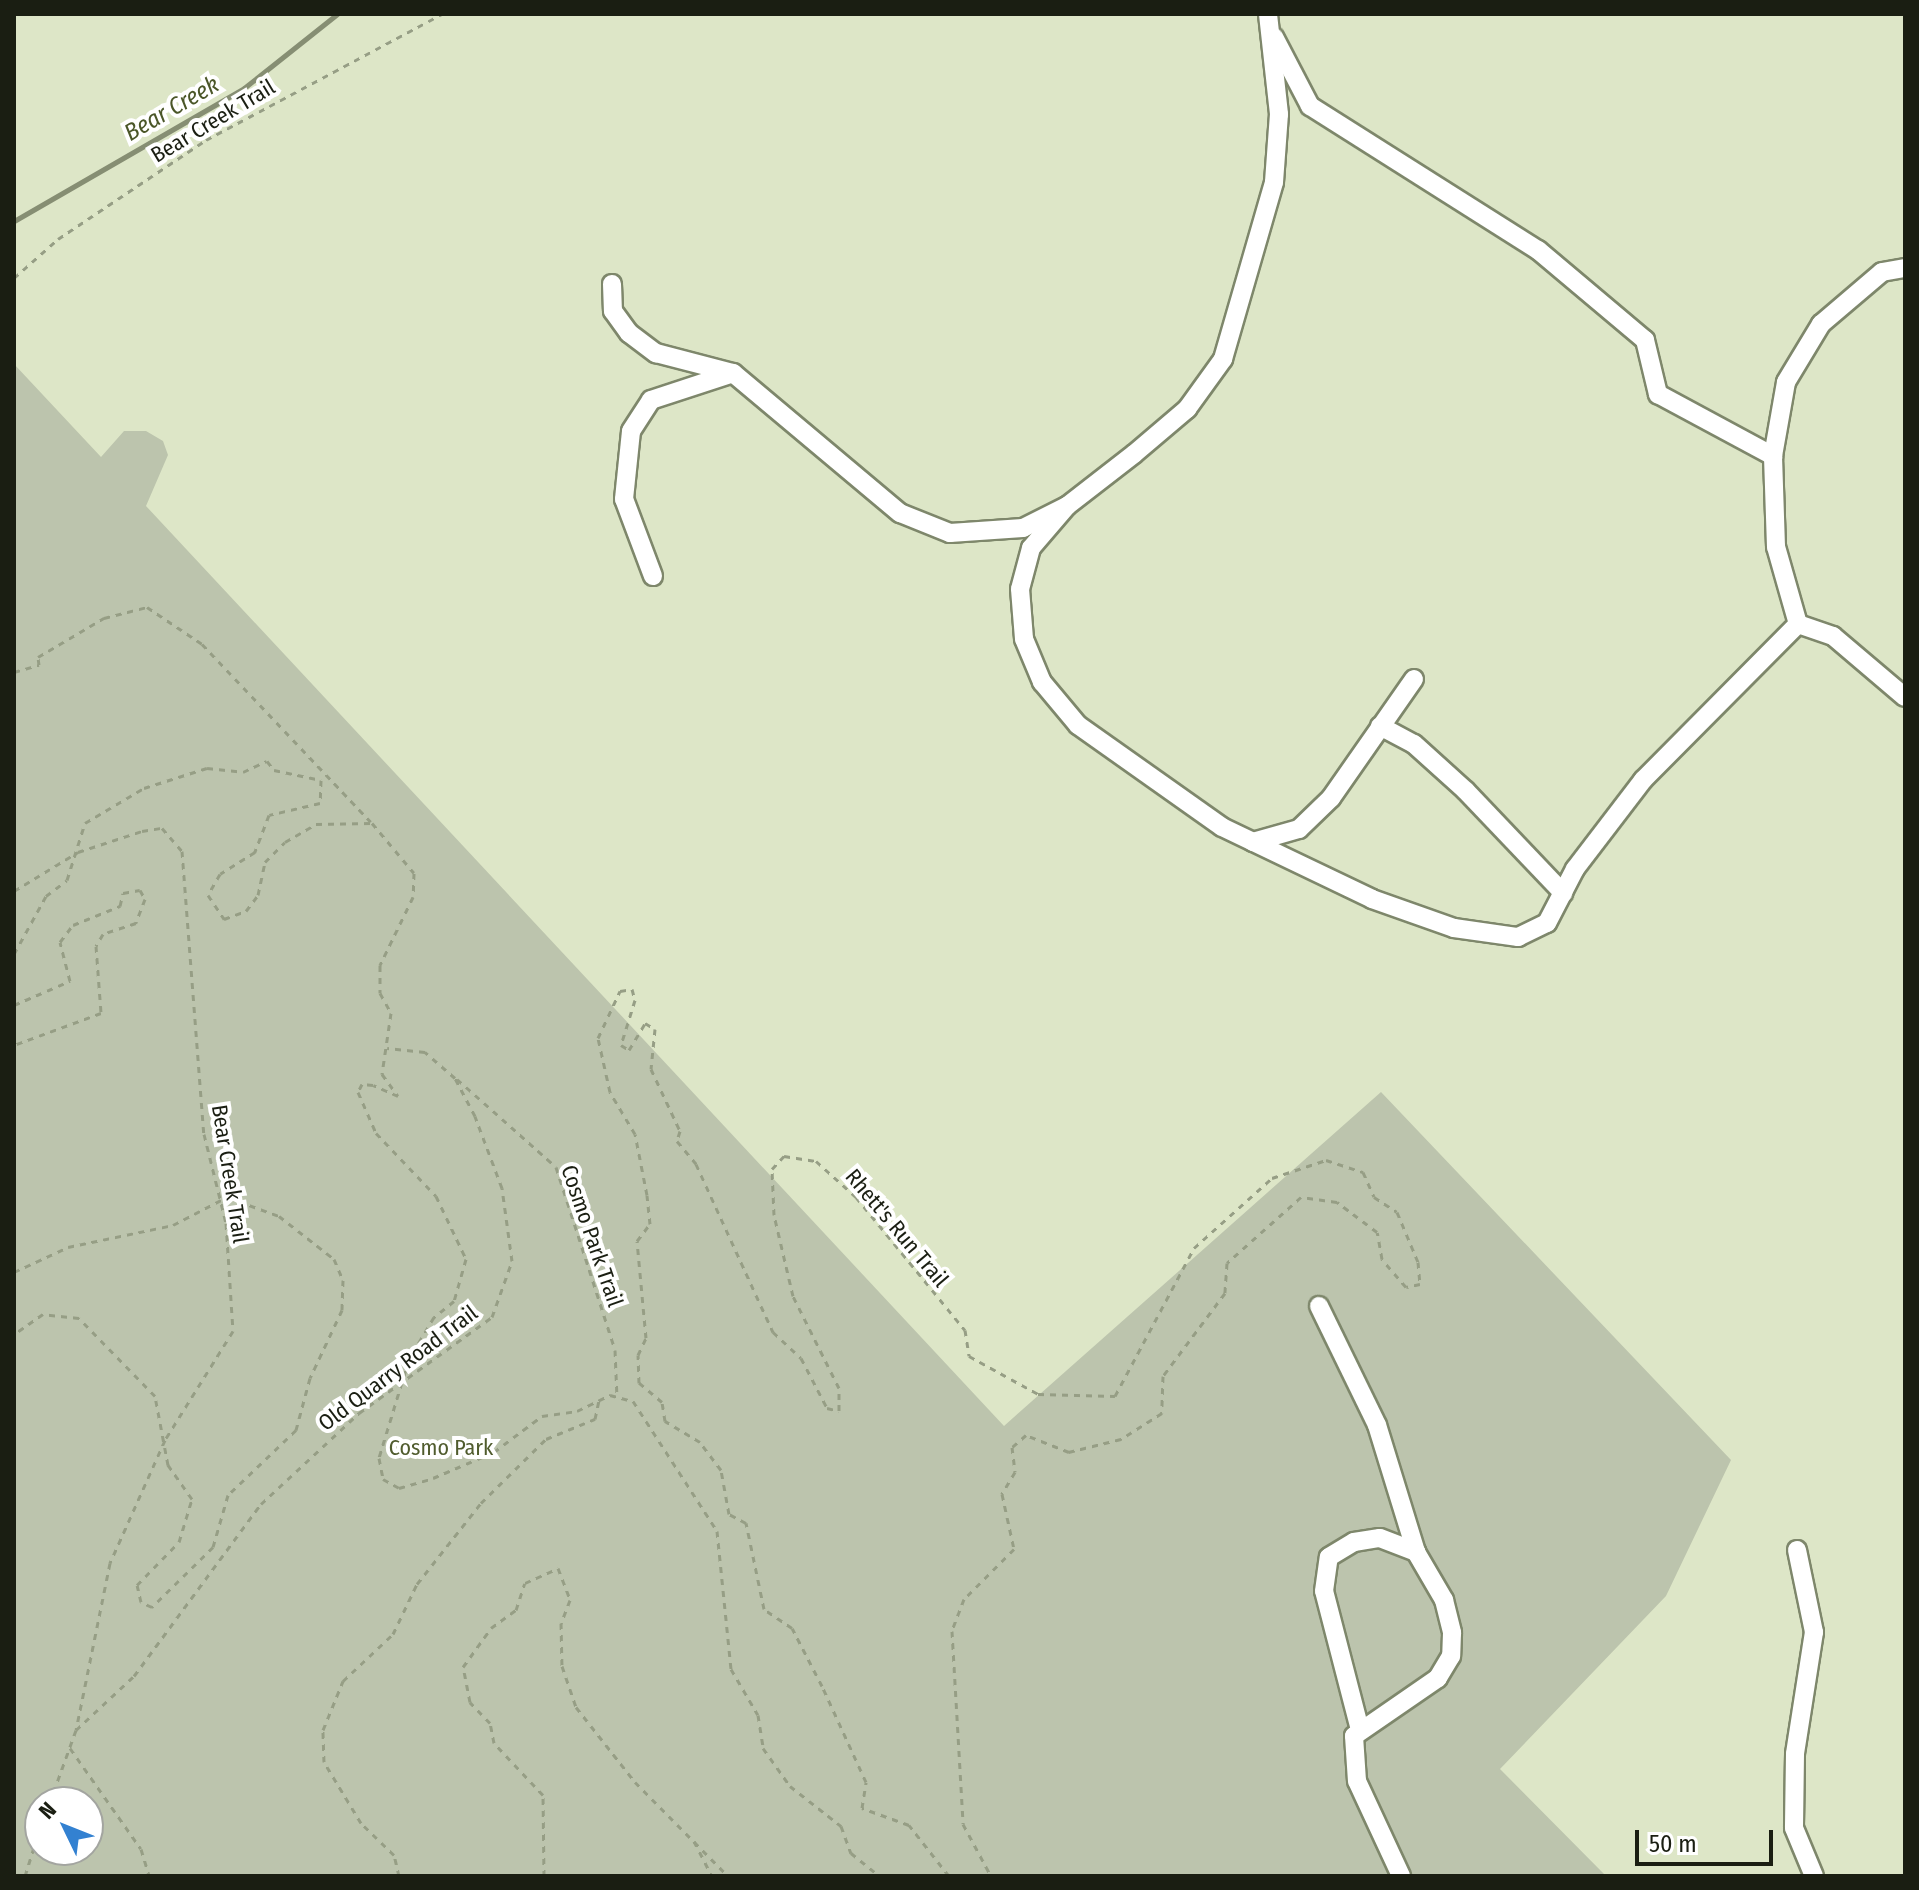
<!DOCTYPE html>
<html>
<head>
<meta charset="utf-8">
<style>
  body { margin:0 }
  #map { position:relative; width:1919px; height:1890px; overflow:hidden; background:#dde6c7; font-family:"Fira Sans Condensed",sans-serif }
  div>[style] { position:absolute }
  .green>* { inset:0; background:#bcc4ad }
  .stream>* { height:5px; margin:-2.5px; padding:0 2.5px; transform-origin:2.5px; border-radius:2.5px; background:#868e73 }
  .path>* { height:3px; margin-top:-1.5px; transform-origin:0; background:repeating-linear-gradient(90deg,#969e85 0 6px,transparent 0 12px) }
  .roads { filter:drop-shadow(2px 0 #7e876b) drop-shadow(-2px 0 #7e876b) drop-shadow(0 2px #7e876b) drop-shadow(0 -2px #7e876b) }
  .minor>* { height:18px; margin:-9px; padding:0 9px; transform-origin:9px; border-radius:9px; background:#fff }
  span { translate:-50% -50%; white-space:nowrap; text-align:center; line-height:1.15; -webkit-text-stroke:8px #fff; paint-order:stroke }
  .street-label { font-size:22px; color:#1a1e12 }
  .park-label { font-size:22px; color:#505c2e }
  .water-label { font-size:24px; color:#4a5628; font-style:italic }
  .frame { position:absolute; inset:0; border:16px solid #1a1e12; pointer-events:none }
  .north { position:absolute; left:24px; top:1786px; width:80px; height:80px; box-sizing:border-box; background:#fff; border:2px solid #a3a5a0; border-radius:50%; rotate:313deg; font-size:22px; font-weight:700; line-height:32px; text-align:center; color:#1a1e12 }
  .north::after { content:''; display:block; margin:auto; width:28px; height:36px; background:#3381d1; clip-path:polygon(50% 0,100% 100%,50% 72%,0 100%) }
  .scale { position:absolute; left:1635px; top:1830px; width:138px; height:36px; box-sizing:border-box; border:4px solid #1a1e12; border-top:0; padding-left:10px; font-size:24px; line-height:28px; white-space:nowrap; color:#1a1e12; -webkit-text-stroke:6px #fff; paint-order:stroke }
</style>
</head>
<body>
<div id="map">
  <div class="green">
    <i style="clip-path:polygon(evenodd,14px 364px,101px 457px,124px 431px,146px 431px,163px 441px,168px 455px,146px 506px,1004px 1426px,1381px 1092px,1731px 1460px,1666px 1596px,1500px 1769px,1606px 1876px,14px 1876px,14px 364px,40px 1802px,88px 1802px,88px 1850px,40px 1850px,40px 1802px)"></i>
  </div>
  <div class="stream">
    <i style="left:14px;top:221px;width:266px;rotate:-30deg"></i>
    <i style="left:244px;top:88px;width:119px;rotate:-38.5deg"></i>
  </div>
  <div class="path">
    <i style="left:14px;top:278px;width:59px;rotate:-41.6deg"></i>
    <i style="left:58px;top:239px;width:178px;rotate:-33.8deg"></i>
    <i style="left:206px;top:140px;width:268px;rotate:-28.1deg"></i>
    <i style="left:14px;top:672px;width:26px;rotate:-16deg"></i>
    <i style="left:39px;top:665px;width:8px;rotate:-97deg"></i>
    <i style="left:38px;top:657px;width:77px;rotate:-30.6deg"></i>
    <i style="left:104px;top:618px;width:44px;rotate:-14.3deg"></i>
    <i style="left:147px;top:607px;width:66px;rotate:33.9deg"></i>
    <i style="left:202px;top:644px;width:245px;rotate:46.5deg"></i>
    <i style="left:14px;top:891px;width:75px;rotate:-31.4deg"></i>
    <i style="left:78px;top:852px;width:67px;rotate:-18.2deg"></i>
    <i style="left:142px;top:831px;width:20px;rotate:-9deg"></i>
    <i style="left:162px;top:828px;width:30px;rotate:49deg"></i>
    <i style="left:182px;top:851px;width:284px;rotate:85.6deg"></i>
    <i style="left:204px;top:1134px;width:92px;rotate:76.1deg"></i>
    <i style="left:226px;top:1223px;width:108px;rotate:86.3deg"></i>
    <i style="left:233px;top:1331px;width:128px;rotate:122deg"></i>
    <i style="left:165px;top:1440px;width:135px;rotate:114.1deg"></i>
    <i style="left:110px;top:1563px;width:170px;rotate:101.5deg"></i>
    <i style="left:76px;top:1730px;width:77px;rotate:109.9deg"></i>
    <i style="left:14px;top:954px;width:66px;rotate:-61.1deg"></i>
    <i style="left:46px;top:896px;width:26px;rotate:-37deg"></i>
    <i style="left:67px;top:880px;width:60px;rotate:-72.5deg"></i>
    <i style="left:85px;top:823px;width:69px;rotate:-30.7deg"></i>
    <i style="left:144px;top:788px;width:66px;rotate:-17.6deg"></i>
    <i style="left:207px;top:768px;width:36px;rotate:6deg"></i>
    <i style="left:243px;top:772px;width:26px;rotate:-25deg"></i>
    <i style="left:267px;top:761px;width:11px;rotate:52deg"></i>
    <i style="left:274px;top:770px;width:48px;rotate:12deg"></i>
    <i style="left:321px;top:780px;width:23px;rotate:92deg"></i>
    <i style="left:320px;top:803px;width:52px;rotate:166.8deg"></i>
    <i style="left:269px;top:815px;width:40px;rotate:111deg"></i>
    <i style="left:255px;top:852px;width:41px;rotate:147.8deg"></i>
    <i style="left:220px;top:874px;width:24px;rotate:120deg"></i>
    <i style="left:208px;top:895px;width:29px;rotate:56deg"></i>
    <i style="left:224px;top:919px;width:23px;rotate:-20deg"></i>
    <i style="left:246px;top:911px;width:20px;rotate:-53deg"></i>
    <i style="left:258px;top:895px;width:34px;rotate:-78deg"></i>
    <i style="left:265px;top:862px;width:28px;rotate:-45deg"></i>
    <i style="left:285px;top:842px;width:36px;rotate:-30deg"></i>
    <i style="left:316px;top:824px;width:56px;rotate:-1deg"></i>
    <i style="left:372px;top:823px;width:65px;rotate:50deg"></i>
    <i style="left:414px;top:873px;width:24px;rotate:92deg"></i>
    <i style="left:413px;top:897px;width:76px;rotate:115.9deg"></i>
    <i style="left:380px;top:965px;width:28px;rotate:90deg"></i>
    <i style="left:380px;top:993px;width:23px;rotate:61deg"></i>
    <i style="left:391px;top:1013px;width:62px;rotate:98.4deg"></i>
    <i style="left:382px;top:1074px;width:27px;rotate:54deg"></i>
    <i style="left:398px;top:1096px;width:27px;rotate:-156deg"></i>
    <i style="left:373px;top:1085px;width:11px;rotate:-175deg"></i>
    <i style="left:362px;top:1084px;width:9px;rotate:117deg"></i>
    <i style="left:358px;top:1092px;width:45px;rotate:66.3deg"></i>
    <i style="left:376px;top:1133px;width:87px;rotate:46.4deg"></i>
    <i style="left:436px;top:1196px;width:70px;rotate:64.5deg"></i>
    <i style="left:466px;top:1259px;width:44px;rotate:105.9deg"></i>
    <i style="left:454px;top:1301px;width:26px;rotate:141deg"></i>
    <i style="left:434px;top:1317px;width:49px;rotate:120.8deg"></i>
    <i style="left:409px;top:1359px;width:103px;rotate:106.9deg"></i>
    <i style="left:379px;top:1458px;width:21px;rotate:79deg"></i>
    <i style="left:383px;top:1479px;width:18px;rotate:29deg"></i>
    <i style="left:399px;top:1488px;width:35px;rotate:-16deg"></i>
    <i style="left:433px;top:1478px;width:66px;rotate:-23.1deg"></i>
    <i style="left:494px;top:1452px;width:60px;rotate:-36.9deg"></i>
    <i style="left:542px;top:1416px;width:35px;rotate:-8deg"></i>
    <i style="left:577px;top:1411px;width:37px;rotate:-26deg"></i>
    <i style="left:610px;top:1395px;width:24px;rotate:15deg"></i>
    <i style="left:633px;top:1401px;width:155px;rotate:57.1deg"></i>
    <i style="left:717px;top:1531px;width:139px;rotate:84.2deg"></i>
    <i style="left:731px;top:1669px;width:53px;rotate:59.6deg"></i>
    <i style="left:758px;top:1715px;width:33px;rotate:81deg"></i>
    <i style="left:763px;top:1748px;width:47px;rotate:54.6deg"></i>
    <i style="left:790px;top:1786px;width:65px;rotate:38.1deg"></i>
    <i style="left:841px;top:1826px;width:29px;rotate:70deg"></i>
    <i style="left:851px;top:1853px;width:36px;rotate:39deg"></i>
    <i style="left:14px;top:1005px;width:61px;rotate:-23.2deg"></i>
    <i style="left:70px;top:981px;width:40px;rotate:-104.4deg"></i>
    <i style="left:60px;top:942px;width:21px;rotate:-53deg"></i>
    <i style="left:73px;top:925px;width:51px;rotate:-22deg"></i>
    <i style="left:120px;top:906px;width:13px;rotate:-77deg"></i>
    <i style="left:123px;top:893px;width:17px;rotate:-10deg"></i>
    <i style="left:140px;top:890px;width:10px;rotate:61deg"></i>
    <i style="left:145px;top:899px;width:26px;rotate:111deg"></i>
    <i style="left:136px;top:923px;width:35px;rotate:162deg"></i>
    <i style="left:103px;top:934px;width:14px;rotate:120deg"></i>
    <i style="left:96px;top:946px;width:67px;rotate:85.7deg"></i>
    <i style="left:101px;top:1013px;width:93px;rotate:159.8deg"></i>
    <i style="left:457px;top:1079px;width:132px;rotate:41.6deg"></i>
    <i style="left:556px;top:1167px;width:192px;rotate:72.1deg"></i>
    <i style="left:615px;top:1350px;width:47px;rotate:87.6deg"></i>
    <i style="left:14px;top:1272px;width:60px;rotate:-24.8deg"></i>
    <i style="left:68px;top:1247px;width:107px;rotate:-11.8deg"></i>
    <i style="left:173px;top:1225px;width:61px;rotate:-27.4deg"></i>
    <i style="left:227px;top:1197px;width:55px;rotate:20.1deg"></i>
    <i style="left:279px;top:1216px;width:70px;rotate:38deg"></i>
    <i style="left:334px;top:1259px;width:23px;rotate:67deg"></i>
    <i style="left:343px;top:1280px;width:30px;rotate:92deg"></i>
    <i style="left:342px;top:1310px;width:75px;rotate:115.2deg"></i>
    <i style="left:310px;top:1378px;width:54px;rotate:105.1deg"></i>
    <i style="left:296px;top:1430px;width:94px;rotate:136.3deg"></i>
    <i style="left:228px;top:1495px;width:54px;rotate:106.1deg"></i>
    <i style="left:213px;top:1547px;width:86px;rotate:135.5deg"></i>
    <i style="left:152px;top:1607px;width:12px;rotate:-156deg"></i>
    <i style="left:141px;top:1602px;width:17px;rotate:-103deg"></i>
    <i style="left:137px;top:1585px;width:60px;rotate:-45.7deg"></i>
    <i style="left:179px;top:1542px;width:45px;rotate:-73.2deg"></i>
    <i style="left:192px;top:1499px;width:42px;rotate:-125.2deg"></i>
    <i style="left:168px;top:1465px;width:70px;rotate:-100.7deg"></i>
    <i style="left:155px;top:1396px;width:109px;rotate:-134.3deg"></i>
    <i style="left:79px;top:1318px;width:36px;rotate:-174deg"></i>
    <i style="left:43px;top:1314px;width:35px;rotate:145deg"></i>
    <i style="left:76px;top:1730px;width:79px;rotate:-43deg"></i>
    <i style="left:134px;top:1676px;width:214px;rotate:-53.6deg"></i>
    <i style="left:261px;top:1504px;width:134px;rotate:-42.9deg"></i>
    <i style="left:359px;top:1413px;width:164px;rotate:-35.8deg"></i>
    <i style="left:492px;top:1317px;width:59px;rotate:-70.3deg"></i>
    <i style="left:512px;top:1261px;width:74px;rotate:-97.8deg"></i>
    <i style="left:502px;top:1188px;width:77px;rotate:-110.6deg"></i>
    <i style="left:475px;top:1116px;width:43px;rotate:-117.8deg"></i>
    <i style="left:455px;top:1078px;width:40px;rotate:-139deg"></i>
    <i style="left:425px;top:1052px;width:38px;rotate:-174deg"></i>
    <i style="left:70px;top:1748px;width:123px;rotate:54.9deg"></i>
    <i style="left:141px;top:1849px;width:28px;rotate:73deg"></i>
    <i style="left:694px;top:1841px;width:39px;rotate:63deg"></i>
    <i style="left:25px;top:1876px;width:50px;rotate:-72.6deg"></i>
    <i style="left:399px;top:1876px;width:22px;rotate:-103deg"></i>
    <i style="left:394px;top:1855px;width:46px;rotate:-135.9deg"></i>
    <i style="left:361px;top:1823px;width:71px;rotate:-121.2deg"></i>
    <i style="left:324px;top:1762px;width:32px;rotate:-92deg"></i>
    <i style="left:323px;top:1730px;width:53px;rotate:-67.8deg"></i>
    <i style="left:343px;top:1681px;width:69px;rotate:-43.2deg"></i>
    <i style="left:393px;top:1634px;width:55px;rotate:-64.4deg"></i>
    <i style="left:417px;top:1584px;width:103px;rotate:-51.7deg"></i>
    <i style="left:481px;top:1503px;width:91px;rotate:-44.6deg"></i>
    <i style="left:546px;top:1439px;width:53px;rotate:-22.2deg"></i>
    <i style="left:595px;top:1419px;width:19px;rotate:-78deg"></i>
    <i style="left:544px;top:1876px;width:81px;rotate:-90.7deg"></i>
    <i style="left:543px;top:1795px;width:71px;rotate:-133.3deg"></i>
    <i style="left:494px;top:1743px;width:20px;rotate:-101deg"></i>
    <i style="left:490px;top:1723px;width:29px;rotate:-134deg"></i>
    <i style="left:470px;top:1702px;width:36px;rotate:-101deg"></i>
    <i style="left:463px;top:1667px;width:48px;rotate:-54.3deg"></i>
    <i style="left:491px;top:1628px;width:31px;rotate:-36deg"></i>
    <i style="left:516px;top:1610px;width:28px;rotate:-72deg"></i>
    <i style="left:525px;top:1583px;width:36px;rotate:-24deg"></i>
    <i style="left:558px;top:1568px;width:34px;rotate:69deg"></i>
    <i style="left:570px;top:1600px;width:25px;rotate:111deg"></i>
    <i style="left:561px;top:1623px;width:43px;rotate:88.7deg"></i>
    <i style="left:562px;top:1666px;width:43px;rotate:71.1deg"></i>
    <i style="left:576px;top:1707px;width:95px;rotate:51.8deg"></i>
    <i style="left:635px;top:1782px;width:132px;rotate:45.3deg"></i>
    <i style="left:949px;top:1876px;width:65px;rotate:-128.1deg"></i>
    <i style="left:909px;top:1825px;width:50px;rotate:-160.1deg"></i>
    <i style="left:862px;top:1808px;width:26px;rotate:-81deg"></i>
    <i style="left:866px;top:1782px;width:106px;rotate:-114.6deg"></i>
    <i style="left:822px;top:1686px;width:65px;rotate:-117.3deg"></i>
    <i style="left:792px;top:1628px;width:34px;rotate:-146deg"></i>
    <i style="left:764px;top:1609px;width:88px;rotate:-101.8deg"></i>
    <i style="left:746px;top:1523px;width:19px;rotate:-152deg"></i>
    <i style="left:729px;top:1514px;width:45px;rotate:-100.3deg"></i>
    <i style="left:721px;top:1470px;width:35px;rotate:-127deg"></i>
    <i style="left:700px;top:1442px;width:41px;rotate:-149deg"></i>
    <i style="left:665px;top:1421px;width:19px;rotate:-99deg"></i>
    <i style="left:662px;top:1402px;width:30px;rotate:-140deg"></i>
    <i style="left:639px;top:1383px;width:28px;rotate:-92deg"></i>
    <i style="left:638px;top:1355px;width:19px;rotate:-65deg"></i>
    <i style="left:646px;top:1338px;width:97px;rotate:-95.3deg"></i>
    <i style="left:637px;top:1241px;width:21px;rotate:-53deg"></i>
    <i style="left:650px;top:1224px;width:29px;rotate:-96deg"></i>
    <i style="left:647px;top:1195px;width:62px;rotate:-101.1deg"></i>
    <i style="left:635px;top:1134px;width:49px;rotate:-120.8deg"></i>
    <i style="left:610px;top:1092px;width:55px;rotate:-102.5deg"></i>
    <i style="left:598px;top:1038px;width:52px;rotate:-64.9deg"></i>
    <i style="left:620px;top:991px;width:12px;rotate:-9deg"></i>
    <i style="left:632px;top:989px;width:11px;rotate:75deg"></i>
    <i style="left:635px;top:1000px;width:47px;rotate:107.3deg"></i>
    <i style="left:621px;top:1045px;width:9px;rotate:32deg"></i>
    <i style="left:629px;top:1050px;width:31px;rotate:-59deg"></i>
    <i style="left:645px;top:1023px;width:12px;rotate:31deg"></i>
    <i style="left:655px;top:1029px;width:40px;rotate:95.7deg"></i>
    <i style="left:651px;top:1069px;width:68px;rotate:64.9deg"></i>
    <i style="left:680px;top:1131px;width:10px;rotate:107deg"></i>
    <i style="left:677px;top:1141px;width:30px;rotate:50deg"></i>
    <i style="left:696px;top:1164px;width:185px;rotate:65.4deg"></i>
    <i style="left:773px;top:1332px;width:38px;rotate:43deg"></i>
    <i style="left:801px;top:1358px;width:56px;rotate:62.5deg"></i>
    <i style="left:827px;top:1408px;width:12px;rotate:14deg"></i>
    <i style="left:839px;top:1411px;width:23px;rotate:-90deg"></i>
    <i style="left:839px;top:1388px;width:103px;rotate:-116.6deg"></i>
    <i style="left:793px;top:1296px;width:83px;rotate:-103.2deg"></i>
    <i style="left:774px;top:1215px;width:46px;rotate:-92.5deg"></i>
    <i style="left:772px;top:1169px;width:18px;rotate:-47deg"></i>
    <i style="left:784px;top:1156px;width:32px;rotate:9deg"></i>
    <i style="left:816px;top:1161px;width:54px;rotate:42deg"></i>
    <i style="left:856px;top:1197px;width:172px;rotate:50.7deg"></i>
    <i style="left:965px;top:1330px;width:26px;rotate:81deg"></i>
    <i style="left:969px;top:1356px;width:79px;rotate:28.8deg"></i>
    <i style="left:1038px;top:1394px;width:77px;rotate:1.5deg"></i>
    <i style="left:1115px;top:1396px;width:168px;rotate:-61.9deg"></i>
    <i style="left:1194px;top:1248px;width:105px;rotate:-41.9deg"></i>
    <i style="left:1272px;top:1178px;width:57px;rotate:-18.4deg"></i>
    <i style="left:1326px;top:1160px;width:39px;rotate:18deg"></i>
    <i style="left:1363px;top:1172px;width:27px;rotate:66deg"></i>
    <i style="left:1374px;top:1197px;width:27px;rotate:33deg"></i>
    <i style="left:1397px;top:1212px;width:54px;rotate:67.2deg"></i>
    <i style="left:1418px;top:1262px;width:22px;rotate:85deg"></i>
    <i style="left:1420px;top:1284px;width:14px;rotate:168deg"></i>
    <i style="left:1406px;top:1287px;width:37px;rotate:-131deg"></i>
    <i style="left:1382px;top:1259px;width:27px;rotate:-100deg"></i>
    <i style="left:1377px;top:1232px;width:50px;rotate:-143.1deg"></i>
    <i style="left:1337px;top:1202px;width:36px;rotate:-172deg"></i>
    <i style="left:1301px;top:1197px;width:99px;rotate:138.3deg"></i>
    <i style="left:1227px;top:1263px;width:30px;rotate:94deg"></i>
    <i style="left:1225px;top:1293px;width:104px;rotate:126.8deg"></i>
    <i style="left:1163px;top:1376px;width:37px;rotate:92deg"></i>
    <i style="left:1162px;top:1413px;width:49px;rotate:147.6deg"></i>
    <i style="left:1121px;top:1439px;width:54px;rotate:166deg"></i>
    <i style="left:1069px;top:1452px;width:46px;rotate:-158.4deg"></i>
    <i style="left:1026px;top:1435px;width:18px;rotate:139deg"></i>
    <i style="left:1012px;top:1447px;width:25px;rotate:83deg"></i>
    <i style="left:1015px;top:1472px;width:26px;rotate:121deg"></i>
    <i style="left:1002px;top:1494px;width:56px;rotate:77.7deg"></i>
    <i style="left:1014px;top:1549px;width:71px;rotate:135deg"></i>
    <i style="left:964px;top:1599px;width:34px;rotate:111deg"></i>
    <i style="left:952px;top:1631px;width:193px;rotate:86.7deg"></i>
    <i style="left:963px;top:1824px;width:59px;rotate:61.7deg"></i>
  </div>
  <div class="roads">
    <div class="minor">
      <i style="left:1274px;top:37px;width:78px;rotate:62.4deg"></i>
      <i style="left:1310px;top:106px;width:270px;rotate:32.3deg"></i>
      <i style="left:1538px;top:250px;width:140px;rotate:40.1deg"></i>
      <i style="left:1645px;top:340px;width:56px;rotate:76.5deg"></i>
      <i style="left:1658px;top:394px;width:131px;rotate:28.3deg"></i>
      <i style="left:612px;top:284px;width:27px;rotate:88deg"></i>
      <i style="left:613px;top:311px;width:27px;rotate:54deg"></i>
      <i style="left:629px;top:333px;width:34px;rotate:37deg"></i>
      <i style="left:656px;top:353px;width:80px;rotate:14.6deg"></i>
      <i style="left:733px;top:373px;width:218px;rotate:40deg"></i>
      <i style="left:900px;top:513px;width:54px;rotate:21.8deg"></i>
      <i style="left:950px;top:533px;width:73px;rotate:-3.9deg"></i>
      <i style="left:1023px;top:528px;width:49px;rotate:-26.6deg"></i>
      <i style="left:1067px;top:506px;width:85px;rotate:-37.8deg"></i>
      <i style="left:1134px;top:454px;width:70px;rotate:-40.3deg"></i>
      <i style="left:1187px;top:409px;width:62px;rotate:-54.2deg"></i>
      <i style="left:1223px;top:359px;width:184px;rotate:-73.9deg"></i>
      <i style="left:1274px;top:182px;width:68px;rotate:-85.8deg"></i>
      <i style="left:1279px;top:114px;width:101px;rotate:-96.3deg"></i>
      <i style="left:1067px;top:506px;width:55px;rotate:130.6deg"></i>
      <i style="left:1031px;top:548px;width:42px;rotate:105deg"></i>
      <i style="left:1020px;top:589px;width:50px;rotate:85.4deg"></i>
      <i style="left:1024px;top:639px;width:47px;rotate:67.3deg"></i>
      <i style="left:1042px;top:682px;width:56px;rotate:50.1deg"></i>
      <i style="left:1078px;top:725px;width:176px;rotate:35.3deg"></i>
      <i style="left:1222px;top:827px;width:166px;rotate:25.6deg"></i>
      <i style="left:1372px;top:899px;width:87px;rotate:19.5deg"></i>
      <i style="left:1454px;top:928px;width:65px;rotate:8deg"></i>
      <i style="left:1518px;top:937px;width:32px;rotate:-26deg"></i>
      <i style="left:1547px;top:923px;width:61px;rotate:-62.6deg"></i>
      <i style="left:1575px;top:869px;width:112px;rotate:-52.6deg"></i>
      <i style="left:1643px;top:780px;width:220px;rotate:-45.2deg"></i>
      <i style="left:1798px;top:624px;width:37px;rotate:19deg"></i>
      <i style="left:1833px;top:636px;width:94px;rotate:40.3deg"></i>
      <i style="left:653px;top:576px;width:82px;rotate:-110.6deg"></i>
      <i style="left:624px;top:499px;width:68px;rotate:-84.1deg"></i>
      <i style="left:631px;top:431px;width:37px;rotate:-57deg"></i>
      <i style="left:651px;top:400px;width:86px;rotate:-18.2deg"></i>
      <i style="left:1798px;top:624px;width:80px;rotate:-105.9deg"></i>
      <i style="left:1776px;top:547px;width:91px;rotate:-91.9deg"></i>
      <i style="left:1773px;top:456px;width:75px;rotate:-80deg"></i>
      <i style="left:1786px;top:382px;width:68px;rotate:-58.9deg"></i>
      <i style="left:1821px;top:324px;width:80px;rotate:-40.4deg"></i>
      <i style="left:1882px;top:272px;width:23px;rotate:-10deg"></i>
      <i style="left:1380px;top:726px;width:38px;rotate:28deg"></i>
      <i style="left:1414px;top:744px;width:70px;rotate:42.1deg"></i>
      <i style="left:1466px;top:791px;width:141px;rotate:46.4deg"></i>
      <i style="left:1253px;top:842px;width:48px;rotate:-15.8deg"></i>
      <i style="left:1299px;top:829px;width:45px;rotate:-44.1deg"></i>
      <i style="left:1331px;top:798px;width:145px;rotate:-55.1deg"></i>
      <i style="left:1319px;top:1306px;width:132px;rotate:64deg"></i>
      <i style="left:1377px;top:1425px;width:133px;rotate:72.9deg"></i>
      <i style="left:1416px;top:1552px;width:56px;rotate:59.7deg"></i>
      <i style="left:1444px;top:1600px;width:34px;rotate:76deg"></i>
      <i style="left:1452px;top:1633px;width:23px;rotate:92deg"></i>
      <i style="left:1451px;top:1656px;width:26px;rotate:121deg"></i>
      <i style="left:1438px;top:1678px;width:102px;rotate:145.4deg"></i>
      <i style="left:1354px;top:1736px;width:45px;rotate:86.2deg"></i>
      <i style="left:1357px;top:1781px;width:105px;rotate:65.1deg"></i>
      <i style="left:1797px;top:1550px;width:84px;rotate:78.3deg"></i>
      <i style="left:1814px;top:1632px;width:123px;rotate:98.9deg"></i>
      <i style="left:1795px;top:1754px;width:74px;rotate:90.8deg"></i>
      <i style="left:1794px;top:1828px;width:52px;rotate:67.4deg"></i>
      <i style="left:1359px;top:1726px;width:139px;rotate:-104.5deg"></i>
      <i style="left:1324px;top:1591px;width:34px;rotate:-82deg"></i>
      <i style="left:1329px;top:1557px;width:29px;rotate:-31deg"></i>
      <i style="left:1354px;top:1542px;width:26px;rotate:-9deg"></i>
      <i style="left:1380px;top:1538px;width:39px;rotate:21deg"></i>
    </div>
  </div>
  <div class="street-label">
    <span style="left:213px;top:121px;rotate:-31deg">Bear Creek Trail</span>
    <span style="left:230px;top:1174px;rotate:81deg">Bear Creek Trail</span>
    <span style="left:897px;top:1228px;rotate:50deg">Rhett's Run Trail</span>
    <span style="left:592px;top:1236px;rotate:71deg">Cosmo Park Trail</span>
    <span style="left:398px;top:1368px;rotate:-37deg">Old Quarry Road Trail</span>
  </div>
  <div class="park-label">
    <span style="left:441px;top:1448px">Cosmo Park</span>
  </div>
  <div class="water-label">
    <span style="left:172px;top:109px;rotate:-30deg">Bear Creek</span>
  </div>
  <div class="frame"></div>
  <div class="north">N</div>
  <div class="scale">50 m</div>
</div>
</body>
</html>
